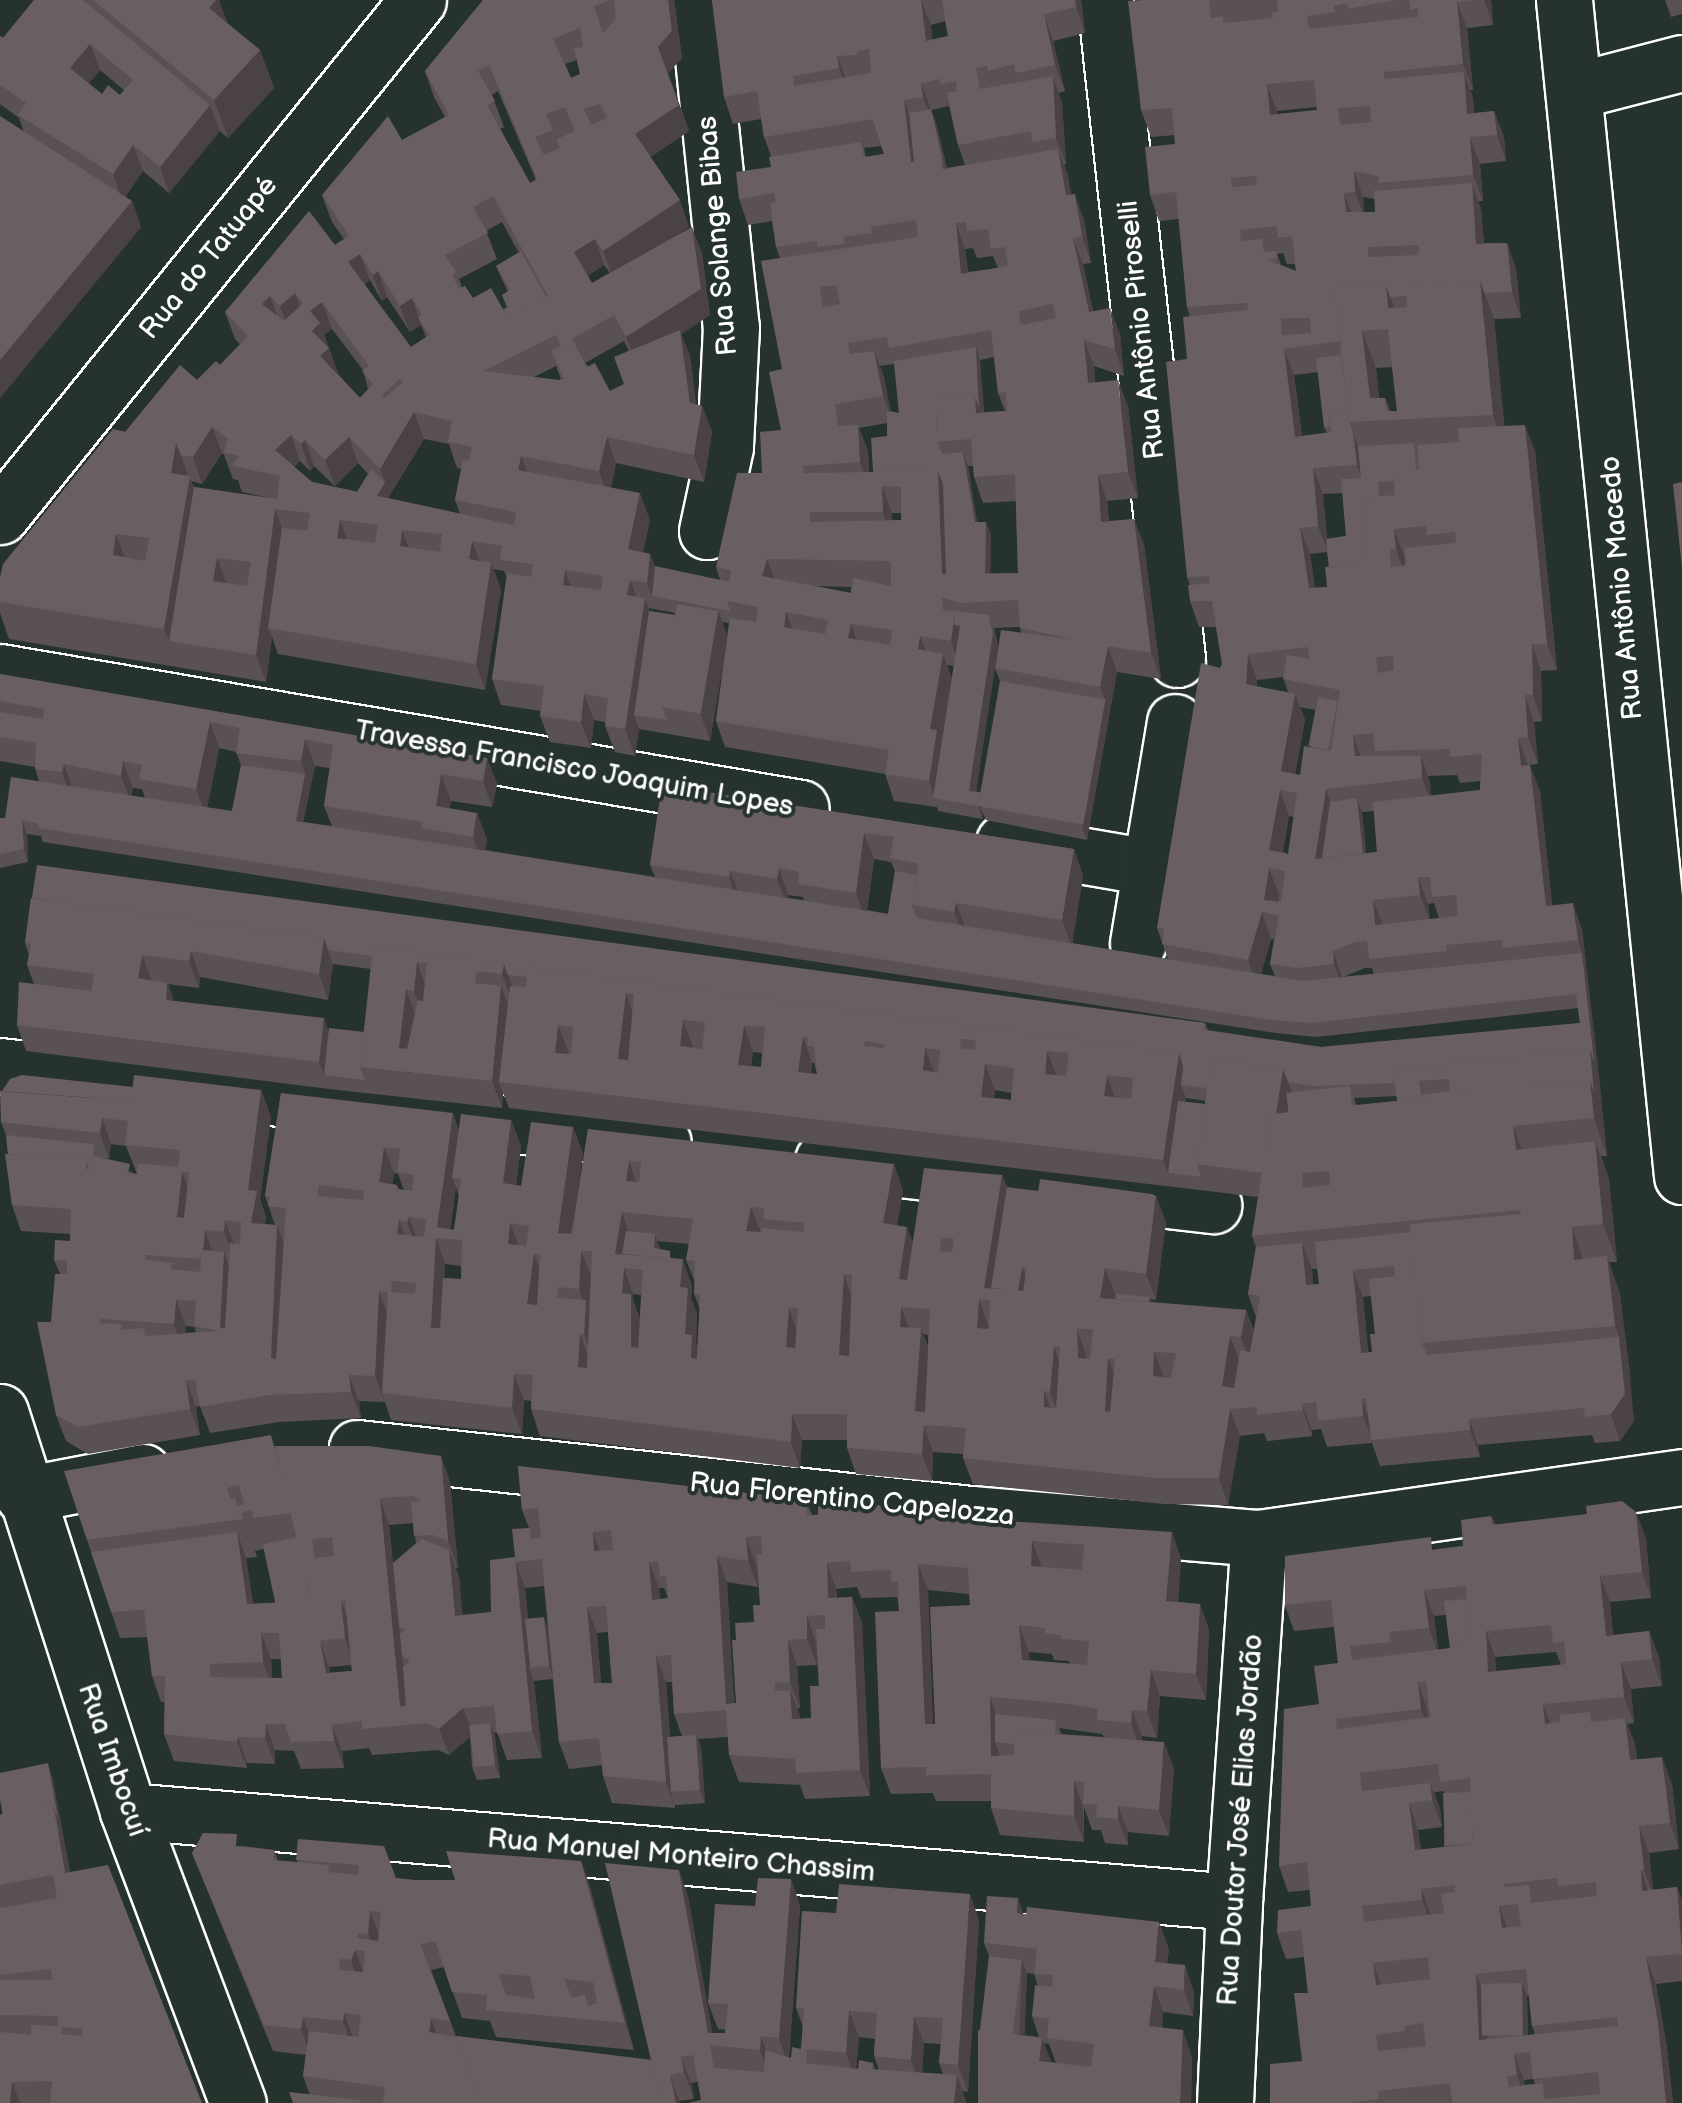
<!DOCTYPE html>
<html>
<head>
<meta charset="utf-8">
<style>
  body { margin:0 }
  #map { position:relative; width:1682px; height:2103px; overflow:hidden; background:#26332d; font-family:"Balsamiq Sans",sans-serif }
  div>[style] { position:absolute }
  .roads { filter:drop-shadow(2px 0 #fff) drop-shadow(-2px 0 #fff) drop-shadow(0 2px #fff) drop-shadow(0 -2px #fff) }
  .minor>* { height:55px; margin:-27.5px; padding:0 27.5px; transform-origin:27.5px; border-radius:27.5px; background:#26332d }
  .wall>* { inset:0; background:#5a5153 }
  .shaded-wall>* { inset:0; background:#4a4243 }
  .building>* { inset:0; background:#695e60; transform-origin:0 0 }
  span { translate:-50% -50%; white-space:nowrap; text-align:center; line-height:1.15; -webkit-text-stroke:8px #26332d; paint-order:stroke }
  .street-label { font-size:28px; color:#fff }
</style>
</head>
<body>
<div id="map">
  <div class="roads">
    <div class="minor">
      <i style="left:697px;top:0;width:329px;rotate:84.1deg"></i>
      <i style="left:731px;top:327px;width:120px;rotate:92.9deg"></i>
      <i style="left:725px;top:447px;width:86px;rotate:102.1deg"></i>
      <i style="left:1105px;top:0;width:663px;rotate:83.76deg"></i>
      <i style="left:1564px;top:0;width:1182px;rotate:84.27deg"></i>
      <i style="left:1574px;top:91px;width:112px;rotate:-14.5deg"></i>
      <i style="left:0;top:516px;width:664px;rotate:-50.99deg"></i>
      <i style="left:0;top:672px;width:812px;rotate:9.64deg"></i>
      <i style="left:1004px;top:842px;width:147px;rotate:9.8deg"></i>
      <i style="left:1138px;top:943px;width:224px;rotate:-80.5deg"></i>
      <i style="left:0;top:1066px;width:667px;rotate:6.54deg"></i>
      <i style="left:823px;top:1160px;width:393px;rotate:6.6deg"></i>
      <i style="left:0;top:1412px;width:419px;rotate:72.2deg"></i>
      <i style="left:128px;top:1811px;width:312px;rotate:69.4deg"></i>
      <i style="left:357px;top:1448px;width:618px;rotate:6.14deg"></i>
      <i style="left:971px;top:1514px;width:289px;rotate:4.8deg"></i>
      <i style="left:1259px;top:1538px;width:427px;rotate:-8.2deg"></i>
      <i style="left:23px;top:1495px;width:122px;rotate:-10.9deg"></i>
      <i style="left:128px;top:1811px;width:1110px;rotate:4.7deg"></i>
      <i style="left:1225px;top:2103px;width:201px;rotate:-87.4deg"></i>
      <i style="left:1234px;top:1902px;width:365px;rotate:-86.1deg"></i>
    </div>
  </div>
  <div class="wall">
    <i style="clip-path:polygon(evenodd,34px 0,219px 0,227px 23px,260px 50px,274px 88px,228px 138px,220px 131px,169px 193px,143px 171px,125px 197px,132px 201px,141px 227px,0 398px,0 116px,24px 132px,19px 118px,0 104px,0 36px,3px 38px,34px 0,100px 70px,124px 90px,120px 95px,102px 94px,88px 84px,100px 70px)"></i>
    <i style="clip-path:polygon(evenodd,483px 0,674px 0,682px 58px,668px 73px,689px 131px,650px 157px,689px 227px,671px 239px,702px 253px,710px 315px,681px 334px,690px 356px,696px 404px,702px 406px,712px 432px,704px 482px,616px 463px,611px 488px,650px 520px,643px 552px,650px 554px,655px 567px,720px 580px,716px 567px,762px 473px,781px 430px,782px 369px,780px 258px,776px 247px,772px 221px,748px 225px,739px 199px,771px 167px,771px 156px,764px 137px,761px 119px,733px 124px,724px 97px,712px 0,1081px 0,1085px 33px,1053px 41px,1065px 91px,1058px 93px,1062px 103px,1066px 164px,1064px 165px,1071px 195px,1084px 220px,1091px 263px,1083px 264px,1093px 311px,1120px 334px,1124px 376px,1094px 366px,1095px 382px,1128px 406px,1138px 498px,1107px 501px,1109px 521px,1134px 519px,1144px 545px,1161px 679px,1117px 672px,1087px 840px,986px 820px,983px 813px,982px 819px,938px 811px,937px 807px,894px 801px,885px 774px,725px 747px,716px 721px,725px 651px,710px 741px,639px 729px,635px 756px,615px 752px,605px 726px,605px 722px,594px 720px,591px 748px,550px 742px,540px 716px,541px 711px,501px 705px,492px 679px,507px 577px,504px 571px,493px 569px,501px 589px,485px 690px,278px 654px,272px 637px,266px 682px,9px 639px,0 613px,0 577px,125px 432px,220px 365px,240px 344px,235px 339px,225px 312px,344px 239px,332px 222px,322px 195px,402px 140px,445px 117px,434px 97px,425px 71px,483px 0,945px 21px,948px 36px,932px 40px,931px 25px,945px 21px,483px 0,577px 60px,580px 74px,571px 78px,565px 64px,577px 60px,483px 0,498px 91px,536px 180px,530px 183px,500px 129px,504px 127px,492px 95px,498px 91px,483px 0,949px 106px,958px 145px,965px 165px,947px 168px,936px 123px,931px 110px,949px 106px,483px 0,881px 146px,884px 154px,866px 157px,864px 148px,881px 146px,483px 0,502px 222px,519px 253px,496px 266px,508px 292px,502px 295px,507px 308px,504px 309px,473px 298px,462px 287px,459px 279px,497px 259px,486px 231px,502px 222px,483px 0,973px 248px,977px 258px,993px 256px,998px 268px,968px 272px,965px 249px,973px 248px,483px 0,604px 265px,610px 273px,592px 283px,587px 276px,604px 265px,483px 0,370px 280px,382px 301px,387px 297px,410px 332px,421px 325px,426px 337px,411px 347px,364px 284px,370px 280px,483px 0,332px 329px,363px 370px,368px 389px,360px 398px,338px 374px,324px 334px,332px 329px,483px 0,624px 341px,629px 351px,624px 384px,610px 391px,585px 363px,624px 341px,483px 0,994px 357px,998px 393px,1005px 411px,984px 412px,980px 360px,994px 357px,483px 0,894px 364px,899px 413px,890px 411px,884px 377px,880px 366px,894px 364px,483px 0,556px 366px,561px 379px,559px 380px,534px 377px,556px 366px,483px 0,887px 423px,887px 436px,873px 472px,869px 472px,868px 451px,859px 428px,887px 423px,483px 0,424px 439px,449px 444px,457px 468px,461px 469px,455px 500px,460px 514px,388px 498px,424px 439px,483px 0,222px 453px,224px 455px,233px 479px,238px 480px,242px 492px,269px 498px,194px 487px,191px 481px,202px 484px,222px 453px,483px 0,300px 461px,310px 471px,314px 466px,335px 486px,358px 463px,368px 474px,357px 492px,312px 482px,294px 467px,300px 461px,483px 0,968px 466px,973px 466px,974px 477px,983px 503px,1016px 501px,1018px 573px,990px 574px,991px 535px,986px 522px,977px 522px,968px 466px,483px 0,892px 513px,901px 513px,901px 520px,892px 520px,892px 513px,483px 0,815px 586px,851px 587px,851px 593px,815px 586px,483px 0,649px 608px,675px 613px,675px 615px,649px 611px,649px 608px,483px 0,722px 622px,729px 623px,727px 637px,722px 622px,483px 0,1020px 627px,1021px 633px,995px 668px,1000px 681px,982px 799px,980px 792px,976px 792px,998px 646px,994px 628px,1020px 627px,483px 0,947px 665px,954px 666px,952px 679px,947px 665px)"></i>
    <i style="clip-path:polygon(evenodd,1144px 0,1491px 0,1493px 25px,1467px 28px,1473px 90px,1470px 90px,1473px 98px,1474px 113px,1494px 111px,1504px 137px,1506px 161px,1480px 164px,1483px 201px,1478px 201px,1481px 209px,1484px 243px,1507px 243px,1516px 269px,1521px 318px,1494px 319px,1504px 426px,1535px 451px,1557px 670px,1541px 671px,1542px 721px,1534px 722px,1538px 764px,1528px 765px,1540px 791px,1552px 905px,1582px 929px,1607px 1156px,1601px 1156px,1609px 1179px,1617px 1262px,1609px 1262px,1620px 1294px,1634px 1421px,1620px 1441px,1595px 1443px,1592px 1435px,1478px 1445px,1480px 1457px,1380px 1466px,1372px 1443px,1327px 1447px,1321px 1429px,1312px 1430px,1312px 1436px,1267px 1441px,1264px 1433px,1240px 1436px,1228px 1505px,1164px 1504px,973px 1484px,963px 1458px,963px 1454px,933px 1452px,932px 1481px,856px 1474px,847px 1448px,847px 1440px,802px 1440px,800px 1468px,540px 1436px,531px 1409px,531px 1401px,524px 1400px,522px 1434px,391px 1420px,385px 1402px,359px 1401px,361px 1418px,279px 1422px,210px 1433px,200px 1406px,196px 1407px,200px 1435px,88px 1454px,66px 1441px,56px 1415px,51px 1322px,60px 1274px,54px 1260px,70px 1241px,70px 1234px,21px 1231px,12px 1205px,8px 1154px,6px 1135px,1px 1122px,133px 1087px,261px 1090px,271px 1117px,260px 1199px,266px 1217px,265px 1224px,275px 1225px,265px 1196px,281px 1093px,459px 1129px,511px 1120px,521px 1146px,516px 1185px,521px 1186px,573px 1127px,583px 1154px,571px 1234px,588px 1129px,903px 1190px,897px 1225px,913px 1242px,1002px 1175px,1007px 1187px,1166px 1222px,1156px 1300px,1150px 1299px,1151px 1302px,1246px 1310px,1254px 1331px,1256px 1317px,1248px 1294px,1256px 1247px,1252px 1236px,1258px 1197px,509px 1108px,503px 1093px,502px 1108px,329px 1089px,26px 1051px,17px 1025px,34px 984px,27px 965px,29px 955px,25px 943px,31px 898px,1205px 1023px,1208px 1030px,1321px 1047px,1580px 1023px,1578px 1008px,1316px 1037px,1276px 1033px,43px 842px,41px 836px,27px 834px,28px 862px,0 868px,0 818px,5px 818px,39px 782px,35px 767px,0 761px,0 674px,487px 758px,497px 784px,492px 807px,451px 801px,449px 808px,487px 839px,485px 850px,655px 877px,650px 865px,662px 785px,1074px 849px,1083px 876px,1072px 943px,1168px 959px,1157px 928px,1222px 664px,1216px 627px,1199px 627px,1190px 601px,1190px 585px,1187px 577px,1187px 359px,1190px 317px,1187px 307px,1179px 219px,1159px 221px,1150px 195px,1175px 144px,1174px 135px,1151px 137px,1141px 110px,1144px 0,1316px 107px,1317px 110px,1277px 114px,1277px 111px,1316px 107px,1144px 0,1363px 197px,1375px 199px,1375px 212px,1364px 212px,1363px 197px,1144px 0,1283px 253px,1287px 264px,1295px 264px,1296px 271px,1281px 265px,1277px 254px,1283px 253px,1144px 0,1392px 367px,1397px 411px,1390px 411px,1385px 398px,1379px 398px,1376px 368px,1392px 367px,1144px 0,1318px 372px,1324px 427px,1327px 433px,1302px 436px,1294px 375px,1318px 372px,1144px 0,1343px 493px,1346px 536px,1327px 539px,1323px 494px,1343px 493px,1144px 0,1327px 552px,1329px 567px,1327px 587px,1315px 588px,1310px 554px,1327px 552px,1144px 0,1283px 677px,1288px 692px,1257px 687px,1257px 680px,1283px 677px,1144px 0,1300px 707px,1316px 710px,1311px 747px,1300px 775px,1295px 774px,1305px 720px,1300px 707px,1144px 0,219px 748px,236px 752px,241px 765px,232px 811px,207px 808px,219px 748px,1144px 0,315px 766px,330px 768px,324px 806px,332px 826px,303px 822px,315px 766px,1144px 0,1457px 775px,1460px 783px,1480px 781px,1480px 790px,1431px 796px,1428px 776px,1457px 775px,1144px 0,133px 788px,142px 789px,145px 798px,131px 796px,133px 788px,1144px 0,1374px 811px,1377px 852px,1366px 853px,1362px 812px,1374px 811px,1144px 0,1289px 816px,1294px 817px,1288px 854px,1283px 852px,1289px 816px,1144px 0,874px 859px,891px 862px,895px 871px,888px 914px,867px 910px,874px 859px,1144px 0,788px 895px,803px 897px,804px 900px,788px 898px,788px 895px,1144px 0,1434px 903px,1439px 918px,1430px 919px,1428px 904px,1434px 903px,1144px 0,1271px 939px,1274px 939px,1270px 964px,1275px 976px,1261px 974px,1271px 939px,1144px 0,333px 964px,371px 969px,364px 1032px,328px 1031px,174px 1001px,168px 984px,199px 988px,200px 977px,328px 1000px,333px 964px,1144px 0,1365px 968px,1372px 968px,1374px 974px,1343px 977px,1365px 968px,1144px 0,753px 1052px,762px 1053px,761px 1067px,751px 1066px,753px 1052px,1144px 0,812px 1063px,814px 1063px,817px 1074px,811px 1073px,812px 1063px,1144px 0,995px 1090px,1011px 1093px,1011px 1100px,994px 1098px,995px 1090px,1144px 0,1397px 1096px,1397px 1101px,1356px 1105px,1354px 1098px,1397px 1096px,1144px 0,1186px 1098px,1206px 1101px,1205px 1104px,1185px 1102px,1186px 1098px,1144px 0,111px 1144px,126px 1146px,137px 1174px,133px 1173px,102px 1158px,109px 1159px,111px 1144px,1144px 0,394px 1173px,398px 1174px,404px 1190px,399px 1189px,397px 1185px,392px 1184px,394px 1173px,1144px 0,456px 1187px,459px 1196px,454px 1230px,450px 1229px,456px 1187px,1144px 0,657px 1241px,689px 1244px,686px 1260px,695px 1282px,694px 1294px,700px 1309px,697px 1348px,696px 1344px,697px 1314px,691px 1298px,692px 1286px,673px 1259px,660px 1249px,657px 1241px,1144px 0,445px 1264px,461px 1266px,461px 1279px,444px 1278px,445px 1264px,1144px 0,1312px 1269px,1317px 1269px,1319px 1284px,1313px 1284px,1312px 1269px,1144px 0,633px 1294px,641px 1295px,640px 1319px,633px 1300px,633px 1294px,1144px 0,1371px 1296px,1375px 1334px,1372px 1352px,1368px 1352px,1363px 1297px,1371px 1296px,1144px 0,186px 1326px,194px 1327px,196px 1332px,185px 1333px,186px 1326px,1144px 0,923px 1334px,928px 1335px,928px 1347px,923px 1334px)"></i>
    <i style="clip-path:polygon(1665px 0,1682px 0,1682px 14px,1671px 17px)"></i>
    <i style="clip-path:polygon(evenodd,276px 1446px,441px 1456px,450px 1482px,458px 1568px,455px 1567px,459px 1576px,462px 1615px,491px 1612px,529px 1528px,522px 1510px,518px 1466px,806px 1500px,812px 1515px,916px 1508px,918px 1515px,1181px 1558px,1178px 1602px,1200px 1604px,1209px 1630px,1206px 1700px,1160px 1696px,1157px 1738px,1142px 1736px,1141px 1740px,1174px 1768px,1169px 1836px,1128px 1832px,1128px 1845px,1105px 1843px,1101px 1830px,1092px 1830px,1084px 1807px,1084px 1842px,1000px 1835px,991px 1808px,991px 1801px,936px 1801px,933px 1793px,891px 1794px,881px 1768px,899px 1611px,898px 1601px,897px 1597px,861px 1598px,857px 1587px,836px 1589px,837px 1598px,852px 1597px,862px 1623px,870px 1796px,805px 1799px,800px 1785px,739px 1782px,729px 1755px,728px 1737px,698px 1739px,701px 1748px,705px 1803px,676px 1805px,675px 1804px,675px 1808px,612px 1803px,603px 1776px,602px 1765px,569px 1769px,559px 1742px,553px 1679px,534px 1681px,542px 1758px,507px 1760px,497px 1732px,494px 1733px,500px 1778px,477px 1780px,472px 1767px,470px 1737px,449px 1755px,438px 1750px,372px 1755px,369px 1748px,342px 1751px,344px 1768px,301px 1769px,294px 1751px,275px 1750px,275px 1764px,247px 1763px,247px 1768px,174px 1761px,164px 1734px,165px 1702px,161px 1702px,152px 1676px,147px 1637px,120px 1638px,64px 1471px,276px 1446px,413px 1523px,416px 1543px,393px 1563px,389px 1525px,413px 1523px,276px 1446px,264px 1549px,276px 1603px,253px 1604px,246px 1558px,257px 1557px,255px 1551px,264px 1549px,276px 1446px,757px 1563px,760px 1605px,754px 1622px,736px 1640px,736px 1703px,734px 1703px,727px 1582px,758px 1587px,757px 1563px,276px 1446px,544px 1586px,548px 1627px,528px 1618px,525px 1588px,544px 1586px,276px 1446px,659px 1588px,664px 1588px,668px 1598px,660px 1599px,659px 1588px,276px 1446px,928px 1590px,969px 1594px,970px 1605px,935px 1724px,933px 1724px,928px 1590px,276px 1446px,608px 1632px,612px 1683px,601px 1683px,597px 1633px,608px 1632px,276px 1446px,816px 1643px,819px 1686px,811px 1718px,800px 1719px,797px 1708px,800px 1708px,797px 1666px,817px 1665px,816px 1643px,276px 1446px,1029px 1652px,1052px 1654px,1054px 1660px,1069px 1661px,1070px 1664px,1029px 1660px,1029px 1652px,276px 1446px,271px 1659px,281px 1659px,282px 1678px,272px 1678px,271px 1659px,276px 1446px,351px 1665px,352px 1671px,330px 1673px,329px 1667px,351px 1665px,276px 1446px,666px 1682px,672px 1682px,674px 1714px,682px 1736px,670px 1737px,666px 1682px,276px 1446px,1059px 1728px,1102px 1734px,1104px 1737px,1061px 1734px,1059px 1728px)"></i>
    <i style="clip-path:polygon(evenodd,1491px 1516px,1495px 1524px,1646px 1538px,1651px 1598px,1610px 1602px,1613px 1635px,1649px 1631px,1659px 1657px,1662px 1686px,1631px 1689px,1634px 1723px,1627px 1724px,1635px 1744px,1637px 1760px,1672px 1784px,1679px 1849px,1649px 1853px,1653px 1890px,1677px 1887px,1682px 1901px,1682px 1981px,1656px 1984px,1667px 2048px,1673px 2103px,1270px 2103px,1302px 2061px,1308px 1993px,1304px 1957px,1286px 1959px,1277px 1933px,1311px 1906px,1310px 1890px,1288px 1892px,1279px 1866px,1319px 1704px,1338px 1663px,1334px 1627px,1294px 1631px,1285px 1605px,1436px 1549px,1463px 1546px,1491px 1516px,1446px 1615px,1450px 1648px,1438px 1650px,1434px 1616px,1446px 1615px,1491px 1516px,1556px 1652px,1561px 1665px,1496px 1671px,1495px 1657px,1556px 1652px,1491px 1516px,1444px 1791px,1445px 1794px,1444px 1847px,1421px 1850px,1418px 1830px,1442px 1827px,1440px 1809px,1434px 1792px,1444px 1791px,1491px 1516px,1527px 1996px,1529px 1996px,1532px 2026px,1535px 2034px,1528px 2035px,1527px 1996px,1491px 1516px,1533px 2079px,1535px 2084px,1525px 2085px,1524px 2080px,1533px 2079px)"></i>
    <i style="clip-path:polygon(52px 1776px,70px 1872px,202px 2103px,0 2103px,0 1815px)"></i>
    <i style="clip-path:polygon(evenodd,298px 1839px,396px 1878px,414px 1880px,455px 1880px,581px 1861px,590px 1887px,634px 2050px,496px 2037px,490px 2021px,462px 2018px,444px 1967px,431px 1970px,456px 2036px,651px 2060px,688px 1896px,712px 2033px,725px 2033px,726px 2030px,718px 2029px,708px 2003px,755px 1906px,791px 1879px,800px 1906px,789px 2058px,791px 2058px,801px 2049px,803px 2027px,796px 2008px,979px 1920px,968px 2092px,962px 2091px,966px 2101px,701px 2100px,698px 2082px,691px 2083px,694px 2099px,679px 2101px,680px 2103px,293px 2103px,310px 2095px,303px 2076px,306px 2055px,273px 2051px,192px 1853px,242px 1846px,274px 1850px,278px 1861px,297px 1862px,298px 1839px,859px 2037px,875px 2039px,874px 2056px,879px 2070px,875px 2070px,873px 2063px,856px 2069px,859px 2037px,298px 1839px,924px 2043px,941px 2044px,939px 2063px,943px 2074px,922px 2073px,924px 2043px)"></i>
    <i style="clip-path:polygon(evenodd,1024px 1914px,1169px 1949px,1167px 1963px,1194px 1992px,1193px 2016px,1163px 2012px,1162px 2027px,1192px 2057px,1191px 2103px,978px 2103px,989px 1956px,984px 1943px,1024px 1914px,1027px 1973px,1034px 1974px,1038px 1986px,1032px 2016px,1039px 2037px,1024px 2035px,1027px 1973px,1024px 1914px,1044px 2043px,1049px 2044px,1056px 2063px,1051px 2062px,1044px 2043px)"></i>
  </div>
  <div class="shaded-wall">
    <i style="clip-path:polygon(216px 0,219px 0,232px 36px,209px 8px)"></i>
    <i style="clip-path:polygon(668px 0,674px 0,682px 58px,668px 73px,689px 131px,645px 161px,635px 134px,658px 47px)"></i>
    <i style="clip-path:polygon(921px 0,931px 25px,935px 67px,926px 41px)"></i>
    <i style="clip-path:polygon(1075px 0,1081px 0,1085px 33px,1076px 7px)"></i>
    <i style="clip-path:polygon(1484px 0,1491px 0,1493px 25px)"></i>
    <i style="clip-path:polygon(1457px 2px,1467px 28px,1473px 90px,1463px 64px)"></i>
    <i style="clip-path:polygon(1044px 14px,1053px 41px,1065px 91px,1055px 65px)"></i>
    <i style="clip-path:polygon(90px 44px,100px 70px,79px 95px,70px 68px)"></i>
    <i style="clip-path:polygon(260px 50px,274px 88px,228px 138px,214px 100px)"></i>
    <i style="clip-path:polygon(837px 56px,847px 82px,849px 94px,839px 68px)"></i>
    <i style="clip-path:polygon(1464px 72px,1473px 98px,1477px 140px,1467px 114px)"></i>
    <i style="clip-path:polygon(1053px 76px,1062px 103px,1066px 164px,1056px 138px)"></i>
    <i style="clip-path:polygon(921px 83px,931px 110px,933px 124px,923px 97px)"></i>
    <i style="clip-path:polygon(1267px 84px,1277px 111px,1279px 141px,1270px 115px)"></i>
    <i style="clip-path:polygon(904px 100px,914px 127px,919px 174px,911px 162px)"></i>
    <i style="clip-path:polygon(210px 105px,220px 131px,169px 193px,160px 167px)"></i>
    <i style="clip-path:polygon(931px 109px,936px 123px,953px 195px,943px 169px)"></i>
    <i style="clip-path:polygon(1494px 111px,1504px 137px,1506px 161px,1497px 135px)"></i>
    <i style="clip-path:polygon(1470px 137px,1480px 164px,1483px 201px,1473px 175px)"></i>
    <i style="clip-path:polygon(133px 145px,143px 171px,122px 200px,113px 174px)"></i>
    <i style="clip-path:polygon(1058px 149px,1068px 175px,1076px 222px,1066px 195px)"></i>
    <i style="clip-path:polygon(1354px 171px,1363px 197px,1365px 219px,1355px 192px)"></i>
    <i style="clip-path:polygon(1472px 183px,1481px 209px,1486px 270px,1476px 244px)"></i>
    <i style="clip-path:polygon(1344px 193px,1354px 220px,1346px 212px)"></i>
    <i style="clip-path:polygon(1075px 194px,1084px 220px,1091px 263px,1082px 236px)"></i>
    <i style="clip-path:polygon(680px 200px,689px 227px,613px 277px,603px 251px)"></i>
    <i style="clip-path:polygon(132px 201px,141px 227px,0 398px,0 360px)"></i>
    <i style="clip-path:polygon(956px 223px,965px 249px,971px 300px,961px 274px)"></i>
    <i style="clip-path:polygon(692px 227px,702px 253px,710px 315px,681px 334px,690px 356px,699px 426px,702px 406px,712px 432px,704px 482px,694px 455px,636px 363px,626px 337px)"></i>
    <i style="clip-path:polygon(1073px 238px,1083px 264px,1099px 338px,1089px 312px)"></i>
    <i style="clip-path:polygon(595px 239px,604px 265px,583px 279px,574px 252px)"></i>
    <i style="clip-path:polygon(1507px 243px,1516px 269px,1521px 318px,1512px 292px)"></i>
    <i style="clip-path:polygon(360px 254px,370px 280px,357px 288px,348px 262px)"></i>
    <i style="clip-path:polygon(378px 271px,387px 297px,382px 301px,373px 275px)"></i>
    <i style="clip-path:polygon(1480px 281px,1494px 318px,1507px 453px,1493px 415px)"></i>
    <i style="clip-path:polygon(1386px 285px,1400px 323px,1388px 308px)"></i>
    <i style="clip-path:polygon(295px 293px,304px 319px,290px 333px,280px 306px)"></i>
    <i style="clip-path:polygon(270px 296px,279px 322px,262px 304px)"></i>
    <i style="clip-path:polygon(412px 298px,421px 325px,410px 332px,400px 306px)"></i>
    <i style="clip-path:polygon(322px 302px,332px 329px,324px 334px,338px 374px,330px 382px,312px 331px,310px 311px)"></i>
    <i style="clip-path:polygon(1110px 308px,1120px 334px,1124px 376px,1115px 349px)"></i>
    <i style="clip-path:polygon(1362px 331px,1376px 368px,1382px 420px,1370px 398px)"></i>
    <i style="clip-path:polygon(1084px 340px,1094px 366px,1097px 409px,1088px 383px)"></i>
    <i style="clip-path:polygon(976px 347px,980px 360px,985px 439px,976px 413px)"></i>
    <i style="clip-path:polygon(1284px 349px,1294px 375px,1305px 463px,1295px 437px)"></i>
    <i style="clip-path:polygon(874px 351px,884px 377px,893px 422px,883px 396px)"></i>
    <i style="clip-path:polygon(1118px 380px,1128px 406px,1138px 498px,1128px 472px)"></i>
    <i style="clip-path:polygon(414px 412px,424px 439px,390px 495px,380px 469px)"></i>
    <i style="clip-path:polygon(858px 425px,868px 451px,870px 488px,860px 462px)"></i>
    <i style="clip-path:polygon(1525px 425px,1535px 451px,1557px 670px,1547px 644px)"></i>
    <i style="clip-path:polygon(212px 427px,222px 453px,202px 484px,193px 457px)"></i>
    <i style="clip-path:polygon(1353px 433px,1363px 460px,1366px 491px,1357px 465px)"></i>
    <i style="clip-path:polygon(291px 435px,300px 461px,285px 476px,275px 450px)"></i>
    <i style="clip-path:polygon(349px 437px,358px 463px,335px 486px,325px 460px)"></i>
    <i style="clip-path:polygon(607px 437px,616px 463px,609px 498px,599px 471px)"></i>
    <i style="clip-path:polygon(305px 440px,314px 466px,310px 471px,301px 444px)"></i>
    <i style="clip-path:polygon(176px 443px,203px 514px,169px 641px,164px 629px,171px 473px)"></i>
    <i style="clip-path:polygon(963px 452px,968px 466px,979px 536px,975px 522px)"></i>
    <i style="clip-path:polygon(521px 456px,531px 482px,518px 470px)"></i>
    <i style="clip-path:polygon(1313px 468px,1323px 494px,1328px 552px,1318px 526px)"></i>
    <i style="clip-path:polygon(938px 471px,948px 497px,951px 587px,942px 574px)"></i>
    <i style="clip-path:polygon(1098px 475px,1107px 501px,1111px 548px,1101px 522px)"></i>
    <i style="clip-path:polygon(385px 482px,390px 495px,376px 520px,371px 507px)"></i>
    <i style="clip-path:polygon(882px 486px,892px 513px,892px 538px,883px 512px)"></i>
    <i style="clip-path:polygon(640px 493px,650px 520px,638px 575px,628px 549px)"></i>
    <i style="clip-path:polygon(275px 509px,285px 535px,268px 628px,272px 637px,266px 682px,256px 655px)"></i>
    <i style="clip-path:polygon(1134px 519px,1144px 545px,1161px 679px,1151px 653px)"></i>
    <i style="clip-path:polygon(340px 520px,349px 546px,337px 538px)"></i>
    <i style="clip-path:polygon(986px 522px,991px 535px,990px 587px,985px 574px)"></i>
    <i style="clip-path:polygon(1300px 528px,1310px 554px,1319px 614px,1309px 588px)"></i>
    <i style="clip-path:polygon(1394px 529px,1404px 556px,1405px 575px,1396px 549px)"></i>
    <i style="clip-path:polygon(402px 530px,412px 556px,400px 546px)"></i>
    <i style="clip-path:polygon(116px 534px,130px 572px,113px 555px)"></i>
    <i style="clip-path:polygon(472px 541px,482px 567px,469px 559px)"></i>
    <i style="clip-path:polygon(650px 554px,660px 580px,652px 596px,647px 583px)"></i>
    <i style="clip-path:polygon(217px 558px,227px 584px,213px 581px)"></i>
    <i style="clip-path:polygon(767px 559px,777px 585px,762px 576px)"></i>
    <i style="clip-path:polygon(491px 563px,501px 589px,485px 690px,476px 664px)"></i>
    <i style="clip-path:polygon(565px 570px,574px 597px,563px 585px)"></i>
    <i style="clip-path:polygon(630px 580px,640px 606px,627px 595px)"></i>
    <i style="clip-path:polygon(645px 598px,654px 624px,634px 715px,639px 729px,635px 756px,625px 729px)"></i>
    <i style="clip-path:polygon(718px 611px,728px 637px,710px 741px,701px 715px)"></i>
    <i style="clip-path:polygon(786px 612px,796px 638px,784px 627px)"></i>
    <i style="clip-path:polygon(955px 613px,965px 640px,961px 668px,951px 641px)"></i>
    <i style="clip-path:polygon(989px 615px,998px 646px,974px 805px,969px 791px)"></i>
    <i style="clip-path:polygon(851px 624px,860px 650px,848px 638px)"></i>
    <i style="clip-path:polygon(920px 636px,930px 662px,918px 649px)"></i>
    <i style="clip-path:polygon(1532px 644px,1541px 671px,1542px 721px,1533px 695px)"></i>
    <i style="clip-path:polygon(1108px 646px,1117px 672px,1087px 840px,1082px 826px,1105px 700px,1100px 687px)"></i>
    <i style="clip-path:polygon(943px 654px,952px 680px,935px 798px,929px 781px,930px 729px)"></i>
    <i style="clip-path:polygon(1248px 654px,1257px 680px,1256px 711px,1246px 684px)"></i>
    <i style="clip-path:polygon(584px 694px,594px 720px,591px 748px,581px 722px)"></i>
    <i style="clip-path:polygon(1295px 694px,1305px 720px,1292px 792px,1281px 771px)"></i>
    <i style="clip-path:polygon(1525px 695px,1534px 722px,1538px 764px,1528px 737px)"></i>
    <i style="clip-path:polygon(210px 722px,219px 748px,206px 815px,196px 789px)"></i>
    <i style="clip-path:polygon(1353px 735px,1362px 761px,1355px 756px)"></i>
    <i style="clip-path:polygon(1518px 738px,1528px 765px,1521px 766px)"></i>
    <i style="clip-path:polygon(305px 739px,315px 766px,310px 788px,301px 761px)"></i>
    <i style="clip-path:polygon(1421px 756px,1430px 782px,1432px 804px,1422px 778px)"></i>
    <i style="clip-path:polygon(487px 758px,497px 784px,492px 807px,483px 781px)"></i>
    <i style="clip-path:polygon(123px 761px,133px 788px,131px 802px,121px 776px)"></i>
    <i style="clip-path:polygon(64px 764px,73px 790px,72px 799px,62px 772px)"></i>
    <i style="clip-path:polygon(1530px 765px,1540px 791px,1555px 932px,1546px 906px)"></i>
    <i style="clip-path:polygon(305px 774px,310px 788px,301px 834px,296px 821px)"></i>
    <i style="clip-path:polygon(441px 774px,451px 801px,445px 832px,436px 806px)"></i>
    <i style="clip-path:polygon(1326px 789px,1335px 815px,1327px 871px,1315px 859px)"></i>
    <i style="clip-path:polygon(1280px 790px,1289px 816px,1280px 870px,1269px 850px)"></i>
    <i style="clip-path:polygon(980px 792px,985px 806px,981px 807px,983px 813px,982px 819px,978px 806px)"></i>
    <i style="clip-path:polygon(1357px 798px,1362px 812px,1369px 880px,1364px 867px)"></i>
    <i style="clip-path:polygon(477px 813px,487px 839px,483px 863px,473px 837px)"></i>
    <i style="clip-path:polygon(22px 820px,27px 834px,28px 862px,24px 849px)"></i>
    <i style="clip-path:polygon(864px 833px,874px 859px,865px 920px,856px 893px)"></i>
    <i style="clip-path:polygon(1074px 849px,1083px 876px,1072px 947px,1062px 920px)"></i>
    <i style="clip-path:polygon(779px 868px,788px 895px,787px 905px,777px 879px)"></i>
    <i style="clip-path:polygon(1269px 868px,1279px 895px,1275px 915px,1264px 900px)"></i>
    <i style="clip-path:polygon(730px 871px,740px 897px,738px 904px,729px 877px)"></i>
    <i style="clip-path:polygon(1418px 877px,1428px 904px,1430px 921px,1420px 895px)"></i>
    <i style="clip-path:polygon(1373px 900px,1383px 926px,1375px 925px)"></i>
    <i style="clip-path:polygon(956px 903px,966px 929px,964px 938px,954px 912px)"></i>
    <i style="clip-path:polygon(1573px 903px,1582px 929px,1599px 1075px,1594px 1062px,1582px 953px,1578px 940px)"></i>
    <i style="clip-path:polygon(1262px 912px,1271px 939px,1257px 986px,1248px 960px)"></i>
    <i style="clip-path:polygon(324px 938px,333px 965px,328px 1000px,319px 974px)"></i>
    <i style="clip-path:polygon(191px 951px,200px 977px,199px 988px,189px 961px)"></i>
    <i style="clip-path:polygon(1333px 951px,1342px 977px,1344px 991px,1334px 964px)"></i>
    <i style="clip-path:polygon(142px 955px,152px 982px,138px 978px)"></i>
    <i style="clip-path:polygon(417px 962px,426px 988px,424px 1017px,414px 991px)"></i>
    <i style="clip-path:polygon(504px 964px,514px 990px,512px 1001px,502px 974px)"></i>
    <i style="clip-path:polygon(167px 983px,177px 1009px,166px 1000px)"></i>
    <i style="clip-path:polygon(501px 986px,511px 1012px,499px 1082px,503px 1093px,502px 1108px,492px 1081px)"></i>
    <i style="clip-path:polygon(406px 989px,416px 1016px,409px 1074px,399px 1048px)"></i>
    <i style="clip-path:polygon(626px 993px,635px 1019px,627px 1086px,618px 1059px)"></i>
    <i style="clip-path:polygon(324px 1018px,333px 1044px,324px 1075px,319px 1062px)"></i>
    <i style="clip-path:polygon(683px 1020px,693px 1047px,690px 1073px,680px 1046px)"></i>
    <i style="clip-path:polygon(558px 1025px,568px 1051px,564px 1079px,555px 1053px)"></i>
    <i style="clip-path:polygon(744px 1026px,753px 1052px,748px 1091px,738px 1065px)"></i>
    <i style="clip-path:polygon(803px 1037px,812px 1063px,807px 1098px,798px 1072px)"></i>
    <i style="clip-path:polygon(925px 1048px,935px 1075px,923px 1070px)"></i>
    <i style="clip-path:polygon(1590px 1049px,1599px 1075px,1607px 1156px,1594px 1118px,1590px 1081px)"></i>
    <i style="clip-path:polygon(1047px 1051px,1057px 1077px,1045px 1074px)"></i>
    <i style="clip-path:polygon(1179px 1053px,1188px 1079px,1181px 1085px,1186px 1098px,1174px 1174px,1168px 1173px,1163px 1160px)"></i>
    <i style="clip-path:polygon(985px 1064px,995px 1090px,991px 1123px,981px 1097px)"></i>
    <i style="clip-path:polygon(1283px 1069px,1293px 1095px,1267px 1173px)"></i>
    <i style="clip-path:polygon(1107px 1075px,1116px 1101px,1104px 1096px)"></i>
    <i style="clip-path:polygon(261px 1090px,271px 1117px,260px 1199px,266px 1217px,261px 1249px,251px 1223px,248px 1190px)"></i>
    <i style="clip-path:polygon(453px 1113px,462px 1139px,452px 1178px,456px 1187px,449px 1239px,437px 1227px)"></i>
    <i style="clip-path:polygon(103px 1114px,103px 1121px,111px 1144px,109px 1159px,100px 1133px)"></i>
    <i style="clip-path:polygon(511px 1120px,521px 1146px,513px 1210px,503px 1183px)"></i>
    <i style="clip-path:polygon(1513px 1126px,1527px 1163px,1516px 1150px)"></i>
    <i style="clip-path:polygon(573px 1127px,583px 1154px,567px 1259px,558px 1233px)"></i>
    <i style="clip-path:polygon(1595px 1141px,1609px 1179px,1617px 1262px,1603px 1224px)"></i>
    <i style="clip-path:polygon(384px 1147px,394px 1173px,389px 1209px,379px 1182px)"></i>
    <i style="clip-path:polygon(629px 1161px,638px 1188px,626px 1181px)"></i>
    <i style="clip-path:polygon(894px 1164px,903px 1190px,893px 1250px,883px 1223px)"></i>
    <i style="clip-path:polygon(182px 1172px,192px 1198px,187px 1243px,177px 1217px)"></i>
    <i style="clip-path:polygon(1002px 1175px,1012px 1201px,996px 1301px,984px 1288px)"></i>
    <i style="clip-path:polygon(1156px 1196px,1166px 1222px,1156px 1300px,1146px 1274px)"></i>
    <i style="clip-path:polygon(751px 1207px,761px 1233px,746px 1231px)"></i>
    <i style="clip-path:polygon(622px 1212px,631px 1239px,627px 1267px,615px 1254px)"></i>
    <i style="clip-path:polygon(409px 1217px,418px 1243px,417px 1248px,407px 1222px)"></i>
    <i style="clip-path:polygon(225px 1220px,235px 1247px,234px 1258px,224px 1232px)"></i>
    <i style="clip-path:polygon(399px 1220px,408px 1246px,397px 1234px)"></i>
    <i style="clip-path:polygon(510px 1223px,520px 1249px,508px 1244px)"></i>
    <i style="clip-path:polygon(277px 1225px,287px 1251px,280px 1385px,271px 1358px)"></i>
    <i style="clip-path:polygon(907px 1227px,917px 1253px,909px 1306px,899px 1279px)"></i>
    <i style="clip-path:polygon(1572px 1227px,1585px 1265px,1574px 1260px)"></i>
    <i style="clip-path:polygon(205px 1230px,214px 1257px,203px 1250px)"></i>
    <i style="clip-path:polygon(655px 1234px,660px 1248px,659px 1261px,654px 1248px)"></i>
    <i style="clip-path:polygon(436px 1238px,445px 1264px,441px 1354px,431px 1328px)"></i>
    <i style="clip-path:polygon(1302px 1243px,1312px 1269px,1316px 1311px,1306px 1285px)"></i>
    <i style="clip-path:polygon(581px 1251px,591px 1277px,589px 1308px,596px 1326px,594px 1361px,584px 1334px,586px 1308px,579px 1289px)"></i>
    <i style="clip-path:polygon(224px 1252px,233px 1279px,229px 1354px,220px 1328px)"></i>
    <i style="clip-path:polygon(534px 1254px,543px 1280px,536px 1330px,527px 1304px)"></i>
    <i style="clip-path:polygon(1607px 1256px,1620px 1294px,1629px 1364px,1615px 1326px)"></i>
    <i style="clip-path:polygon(683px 1259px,692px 1286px,691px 1298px,697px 1314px,696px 1344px,702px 1361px,691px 1358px,685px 1334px,680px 1287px)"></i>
    <i style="clip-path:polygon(1022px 1267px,1027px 1280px,1021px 1316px,1016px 1303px)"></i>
    <i style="clip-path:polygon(624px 1268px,633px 1294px,633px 1300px,640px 1320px,641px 1374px,631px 1347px,622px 1293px)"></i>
    <i style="clip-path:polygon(1105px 1268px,1115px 1294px,1110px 1324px,1100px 1298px)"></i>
    <i style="clip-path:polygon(1353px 1270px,1363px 1297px,1371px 1379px,1361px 1353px)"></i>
    <i style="clip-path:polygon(844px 1274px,853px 1301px,848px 1381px,839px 1355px)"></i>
    <i style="clip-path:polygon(379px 1291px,388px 1317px,382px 1393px,385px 1403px,375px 1376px)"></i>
    <i style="clip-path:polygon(979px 1299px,988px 1325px,987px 1354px,977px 1328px)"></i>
    <i style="clip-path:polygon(176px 1300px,186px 1326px,184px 1350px,174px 1324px)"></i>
    <i style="clip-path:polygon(901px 1307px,911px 1333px,900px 1327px)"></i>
    <i style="clip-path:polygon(789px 1308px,798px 1334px,796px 1374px,786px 1347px)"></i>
    <i style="clip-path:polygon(1246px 1310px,1255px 1336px,1250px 1364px,1241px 1337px)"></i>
    <i style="clip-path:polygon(921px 1328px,930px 1354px,924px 1425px,933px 1452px,932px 1481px,922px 1454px,915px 1411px)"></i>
    <i style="clip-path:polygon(1077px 1329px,1086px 1355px,1087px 1384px,1078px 1358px)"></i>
    <i style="clip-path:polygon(580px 1334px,589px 1360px,587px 1393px,578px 1367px)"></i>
    <i style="clip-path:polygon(1230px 1336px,1240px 1362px,1232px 1409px,1222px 1386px)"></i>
    <i style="clip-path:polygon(1619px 1337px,1629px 1364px,1634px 1421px,1620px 1441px,1611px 1414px)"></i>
    <i style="clip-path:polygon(1054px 1346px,1063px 1373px,1060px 1418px,1050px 1392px)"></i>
    <i style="clip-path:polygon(1154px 1352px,1164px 1378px,1153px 1376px)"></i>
    <i style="clip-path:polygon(1108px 1359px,1118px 1385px,1115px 1437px,1105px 1411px)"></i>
    <i style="clip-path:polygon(514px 1374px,524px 1400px,522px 1434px,512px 1408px)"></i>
    <i style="clip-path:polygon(349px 1375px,359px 1401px,361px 1418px,351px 1392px)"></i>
    <i style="clip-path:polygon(186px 1380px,196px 1407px,200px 1435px,190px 1409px)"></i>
    <i style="clip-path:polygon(1044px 1391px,1054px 1417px,1044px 1407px)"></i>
    <i style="clip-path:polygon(1362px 1399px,1371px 1425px,1373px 1442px,1363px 1416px)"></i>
    <i style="clip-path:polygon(1302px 1404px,1312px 1430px,1312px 1436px,1303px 1410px)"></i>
    <i style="clip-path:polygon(1230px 1409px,1240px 1436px,1228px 1505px,1219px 1478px)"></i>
    <i style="clip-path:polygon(792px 1414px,802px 1440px,800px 1468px,791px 1442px)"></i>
    <i style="clip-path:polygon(1469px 1419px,1478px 1445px,1480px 1457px,1470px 1430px)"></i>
    <i style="clip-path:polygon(441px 1456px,450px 1482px,458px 1568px,448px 1541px)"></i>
    <i style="clip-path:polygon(380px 1498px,389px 1525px,409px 1725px,400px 1706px)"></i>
    <i style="clip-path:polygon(1636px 1512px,1646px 1538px,1651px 1598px,1642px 1572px)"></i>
    <i style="clip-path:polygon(237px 1532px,246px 1558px,256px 1631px,247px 1604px)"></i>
    <i style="clip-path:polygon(593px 1532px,602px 1558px,594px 1551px)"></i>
    <i style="clip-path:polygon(1172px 1532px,1181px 1558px,1175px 1627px,1166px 1601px)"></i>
    <i style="clip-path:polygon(746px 1537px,756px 1564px,758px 1587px,748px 1561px)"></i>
    <i style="clip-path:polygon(1032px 1541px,1042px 1567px,1031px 1566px)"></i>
    <i style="clip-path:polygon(449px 1550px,459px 1576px,465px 1642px,455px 1616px)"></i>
    <i style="clip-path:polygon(717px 1556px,727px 1582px,735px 1730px,726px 1704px)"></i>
    <i style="clip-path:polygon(516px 1562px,525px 1588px,533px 1667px,529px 1668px,534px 1681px,542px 1758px,532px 1731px)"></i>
    <i style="clip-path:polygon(649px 1562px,659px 1588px,662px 1626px,652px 1600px)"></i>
    <i style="clip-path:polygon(827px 1563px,836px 1589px,838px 1624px,828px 1598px)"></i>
    <i style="clip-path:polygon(918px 1564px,928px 1590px,934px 1750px,925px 1724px)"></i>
    <i style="clip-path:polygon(1600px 1576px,1610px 1602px,1615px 1662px,1606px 1636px)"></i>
    <i style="clip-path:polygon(1424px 1590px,1434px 1616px,1438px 1654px,1429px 1628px)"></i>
    <i style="clip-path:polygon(852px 1597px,862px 1623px,870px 1796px,860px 1770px)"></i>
    <i style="clip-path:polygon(341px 1601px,351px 1627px,354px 1664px,345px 1638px)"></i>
    <i style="clip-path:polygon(1200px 1604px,1209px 1630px,1206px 1700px,1196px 1674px)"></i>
    <i style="clip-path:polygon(587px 1607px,597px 1633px,603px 1710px,594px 1683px)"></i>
    <i style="clip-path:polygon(807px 1616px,816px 1643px,817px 1665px,807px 1639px)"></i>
    <i style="clip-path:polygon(544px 1617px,549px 1630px,554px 1679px,549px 1666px)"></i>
    <i style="clip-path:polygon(1019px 1625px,1029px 1652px,1031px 1686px,1022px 1660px)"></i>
    <i style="clip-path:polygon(1486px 1631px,1495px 1657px,1497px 1698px,1488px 1672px)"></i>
    <i style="clip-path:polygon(1649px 1631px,1659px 1657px,1662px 1686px,1652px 1659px)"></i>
    <i style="clip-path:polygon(261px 1633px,271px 1659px,273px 1688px,263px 1662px)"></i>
    <i style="clip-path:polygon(788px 1640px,797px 1666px,800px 1708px,790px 1682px)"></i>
    <i style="clip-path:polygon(320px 1641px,329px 1667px,335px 1700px,326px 1673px)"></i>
    <i style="clip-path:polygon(656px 1656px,666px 1682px,674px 1792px,671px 1792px,675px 1808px,666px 1782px)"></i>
    <i style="clip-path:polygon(1621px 1662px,1631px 1689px,1634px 1723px,1624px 1697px)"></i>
    <i style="clip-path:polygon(1151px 1670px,1160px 1696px,1157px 1738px,1147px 1711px)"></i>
    <i style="clip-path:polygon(1418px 1682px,1427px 1709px,1430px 1735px,1421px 1709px)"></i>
    <i style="clip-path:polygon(790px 1690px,800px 1716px,802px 1745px,792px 1719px)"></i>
    <i style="clip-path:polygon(990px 1697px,999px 1723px,995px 1742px,1000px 1756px,991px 1756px)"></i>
    <i style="clip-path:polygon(1543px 1704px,1553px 1730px,1545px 1724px)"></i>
    <i style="clip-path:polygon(463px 1708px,473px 1734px,449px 1755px,439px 1729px)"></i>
    <i style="clip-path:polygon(1132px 1710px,1142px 1736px,1140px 1749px,1131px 1723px)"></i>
    <i style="clip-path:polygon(1625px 1718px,1635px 1744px,1640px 1787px,1630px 1760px)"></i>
    <i style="clip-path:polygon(490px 1723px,495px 1736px,500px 1778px,495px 1765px)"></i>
    <i style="clip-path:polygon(266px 1724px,275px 1750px,275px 1764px,265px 1738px)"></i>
    <i style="clip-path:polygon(332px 1725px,342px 1751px,344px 1768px,334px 1741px)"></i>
    <i style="clip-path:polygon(696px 1735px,701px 1748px,705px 1803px,700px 1790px)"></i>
    <i style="clip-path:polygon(238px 1737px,247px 1763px,247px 1768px,237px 1742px)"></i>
    <i style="clip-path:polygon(1164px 1742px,1174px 1768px,1169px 1836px,1159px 1810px)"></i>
    <i style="clip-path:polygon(1662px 1757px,1672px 1784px,1679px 1849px,1670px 1823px)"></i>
    <i style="clip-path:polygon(48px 1763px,52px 1776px,75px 1900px,65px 1873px)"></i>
    <i style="clip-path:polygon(1074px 1781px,1083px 1807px,1084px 1842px,1074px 1816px)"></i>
    <i style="clip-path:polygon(1430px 1783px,1440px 1809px,1442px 1827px,1432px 1800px)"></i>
    <i style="clip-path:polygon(1409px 1803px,1418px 1830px,1424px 1877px,1415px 1850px)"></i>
    <i style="clip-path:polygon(1118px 1806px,1128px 1832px,1128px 1845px,1118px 1819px)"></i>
    <i style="clip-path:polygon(1639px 1826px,1649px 1853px,1654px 1897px,1644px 1870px)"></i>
    <i style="clip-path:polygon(581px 1861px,590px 1887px,634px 2050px,625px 2023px)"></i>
    <i style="clip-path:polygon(679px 1870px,688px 1896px,715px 2046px,708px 2033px)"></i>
    <i style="clip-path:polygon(1641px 1870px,1650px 1896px,1642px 1891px)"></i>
    <i style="clip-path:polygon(791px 1879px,800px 1906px,788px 2064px,779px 2038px)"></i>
    <i style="clip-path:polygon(1677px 1887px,1682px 1901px,1682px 1954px)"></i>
    <i style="clip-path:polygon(1421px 1889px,1431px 1915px,1432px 1926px,1422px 1900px)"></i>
    <i style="clip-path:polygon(970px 1894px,979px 1920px,968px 2092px,958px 2065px)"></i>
    <i style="clip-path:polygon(1018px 1898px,1027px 1925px,1017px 1913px)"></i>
    <i style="clip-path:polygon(1499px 1906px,1509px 1933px,1502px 1928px)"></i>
    <i style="clip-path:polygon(370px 1911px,380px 1937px,378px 1960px,368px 1934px)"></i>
    <i style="clip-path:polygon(1159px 1922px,1169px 1949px,1164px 1988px,1155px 1962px)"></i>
    <i style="clip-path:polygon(355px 1950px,365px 1977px,360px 1986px,351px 1960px)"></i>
    <i style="clip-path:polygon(1646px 1957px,1656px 1984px,1667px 2048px,1673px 2103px,1666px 2103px)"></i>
    <i style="clip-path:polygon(1022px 1960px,1027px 1973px,1024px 2060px,1019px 2047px)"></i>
    <i style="clip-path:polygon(1373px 1963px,1383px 1990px,1376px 1985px)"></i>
    <i style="clip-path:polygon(1185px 1965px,1194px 1992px,1193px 2016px,1184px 1990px)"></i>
    <i style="clip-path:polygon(1476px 1974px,1486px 2001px,1488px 2052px,1479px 2040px)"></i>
    <i style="clip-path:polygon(1522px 1983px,1527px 1996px,1528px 2052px,1523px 2048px)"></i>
    <i style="clip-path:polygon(1154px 1986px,1163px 2012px,1159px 2052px,1149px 2026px)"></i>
    <i style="clip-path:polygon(849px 2011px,859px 2037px,855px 2080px,846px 2053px)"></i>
    <i style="clip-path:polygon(344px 2013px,354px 2040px,352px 2047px,343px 2021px)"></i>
    <i style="clip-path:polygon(303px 2017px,312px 2043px,310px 2055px,301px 2029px)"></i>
    <i style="clip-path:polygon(914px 2017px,924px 2043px,921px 2086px,911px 2060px)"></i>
    <i style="clip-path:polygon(431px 2018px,440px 2044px,429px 2032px)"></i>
    <i style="clip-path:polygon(1183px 2030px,1192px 2057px,1191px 2103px,1180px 2103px)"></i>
    <i style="clip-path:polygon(761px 2036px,771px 2063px,769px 2076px,760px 2050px)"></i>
    <i style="clip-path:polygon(1042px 2038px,1052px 2064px,1039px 2061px)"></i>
    <i style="clip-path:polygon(1514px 2054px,1524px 2080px,1526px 2101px,1517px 2075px)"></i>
    <i style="clip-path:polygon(681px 2057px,691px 2083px,694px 2099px,684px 2072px)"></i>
    <i style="clip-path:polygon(670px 2075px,680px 2103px,676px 2103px)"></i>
    <i style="clip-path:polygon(957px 2075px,966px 2101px,966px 2103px,954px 2103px)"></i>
    <i style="clip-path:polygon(12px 2082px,20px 2103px,10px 2103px)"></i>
  </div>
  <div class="building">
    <i style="clip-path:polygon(evenodd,34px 0,83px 0,210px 105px,160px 167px,133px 145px,113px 174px,18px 115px,26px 103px,0 85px,0 36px,3px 38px,34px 0,90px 44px,133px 80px,120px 95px,108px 85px,102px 94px,70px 68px,90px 44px)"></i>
    <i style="clip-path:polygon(93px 0,216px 0,209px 8px,260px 50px,214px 100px)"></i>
    <i style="clip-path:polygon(evenodd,483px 0,610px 0,594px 6px,603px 33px,616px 19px,614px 0,668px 0,672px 31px,658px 47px,679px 105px,635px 134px,680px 200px,603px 251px,595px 239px,574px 252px,592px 283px,692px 227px,701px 289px,626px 337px,614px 315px,572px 339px,587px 367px,595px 363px,610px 391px,624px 384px,614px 357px,680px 330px,690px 403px,702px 406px,694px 455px,607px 437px,599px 471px,521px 456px,518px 470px,640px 493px,628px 549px,650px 554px,647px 583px,630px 580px,627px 595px,645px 598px,625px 729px,605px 726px,608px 698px,584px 694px,581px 722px,540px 716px,544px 686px,492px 679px,507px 573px,531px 577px,533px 564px,500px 560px,502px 546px,472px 541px,469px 559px,491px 563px,476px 664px,268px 628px,282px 528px,307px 531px,310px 513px,275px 509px,256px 655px,169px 641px,194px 487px,277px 499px,280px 476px,232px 466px,239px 456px,224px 453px,228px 439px,212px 427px,193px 457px,181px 455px,176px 443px,125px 432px,180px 365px,197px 380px,216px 361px,220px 365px,248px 336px,225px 312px,309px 211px,335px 245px,349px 236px,322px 195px,388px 116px,402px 140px,449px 115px,425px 71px,483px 0,580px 28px,583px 47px,574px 48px,580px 74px,571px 78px,553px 39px,580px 28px,483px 0,489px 65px,537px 179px,530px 183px,487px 105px,495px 101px,478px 71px,489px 65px,483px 0,600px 104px,607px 118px,591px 125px,584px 109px,600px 104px,483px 0,565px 107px,575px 131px,557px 139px,560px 148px,544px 155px,535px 137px,553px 130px,546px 114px,565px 107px,483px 0,493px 196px,548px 296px,507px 316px,491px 288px,473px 298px,465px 286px,459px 289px,452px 275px,456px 272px,445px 255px,488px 233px,473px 207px,493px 196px,483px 0,360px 254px,373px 275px,378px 271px,400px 306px,412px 298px,422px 315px,418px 318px,429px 335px,411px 347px,348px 262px,360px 254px,483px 0,295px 293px,303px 303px,284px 321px,262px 304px,270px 296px,280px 306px,295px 293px,483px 0,322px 302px,369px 366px,362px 371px,373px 384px,360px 398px,320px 356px,329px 348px,312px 331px,320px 323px,310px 311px,322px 302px,483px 0,556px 335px,561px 346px,551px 351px,564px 378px,559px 380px,484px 371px,556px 335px,483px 0,400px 379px,403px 382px,385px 398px,382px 395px,400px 379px,483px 0,414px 412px,452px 421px,448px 442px,472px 447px,469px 461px,463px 460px,455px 500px,516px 512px,514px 525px,312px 482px,275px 450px,291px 435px,301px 444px,305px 440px,325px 460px,349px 437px,380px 469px,414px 412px,483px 0,340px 520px,378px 525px,375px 543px,337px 538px,340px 520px,483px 0,402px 530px,442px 534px,440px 552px,400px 546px,402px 530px,483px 0,217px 558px,251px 562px,247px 586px,213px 581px,217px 558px,483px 0,565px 570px,603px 576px,601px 590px,563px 585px,565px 570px)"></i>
    <i style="clip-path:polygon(evenodd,712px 0,921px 0,926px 41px,948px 36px,942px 0,1075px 0,1076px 7px,1044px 14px,1055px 65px,1016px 73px,1014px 64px,988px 71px,987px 66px,976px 68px,980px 89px,1053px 76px,1056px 138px,1032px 142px,1031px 131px,958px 145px,947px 93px,957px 91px,956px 81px,941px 84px,940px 79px,921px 83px,923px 97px,904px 100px,911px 162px,941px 157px,943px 169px,1058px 149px,1066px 195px,1075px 194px,1082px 236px,1073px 238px,1089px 312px,1110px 308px,1115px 349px,1084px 340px,1088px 383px,1118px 380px,1128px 472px,1098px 475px,1101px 522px,1134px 519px,1151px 653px,1108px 646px,1100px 687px,995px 668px,1001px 630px,1077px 640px,1020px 628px,1018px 600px,962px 603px,942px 598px,943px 610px,955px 613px,951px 641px,920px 636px,918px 649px,943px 654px,930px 729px,937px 730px,929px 781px,885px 774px,889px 750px,716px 721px,730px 618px,756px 622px,758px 607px,727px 601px,731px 570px,716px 567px,737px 473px,762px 473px,760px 432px,781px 430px,769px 372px,782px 369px,761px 261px,918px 237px,916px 220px,871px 227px,872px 233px,844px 237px,845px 244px,817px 247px,817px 241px,776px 247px,770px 203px,776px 202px,774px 193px,739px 199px,736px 172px,771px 167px,769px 157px,861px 142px,864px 157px,884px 154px,873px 119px,764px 137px,757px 91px,724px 97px,712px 0,869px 49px,871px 73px,794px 86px,793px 76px,839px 68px,837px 56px,857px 55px,857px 51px,869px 49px,712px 0,966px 222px,967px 231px,988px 229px,991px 249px,1005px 247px,1008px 266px,961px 274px,956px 223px,966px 222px,712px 0,836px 285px,840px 304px,823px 307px,820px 287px,836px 285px,712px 0,1053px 304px,1056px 318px,1021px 325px,1019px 311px,1053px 304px,712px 0,991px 330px,998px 393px,1006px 392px,1007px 411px,976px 413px,974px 395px,936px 400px,937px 442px,971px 439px,974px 477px,1015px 474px,1018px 573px,942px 574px,938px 471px,804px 473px,803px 466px,860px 462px,858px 425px,838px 426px,835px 404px,883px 396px,874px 351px,850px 354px,848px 343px,887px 337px,889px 348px,991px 330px,712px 0,882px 486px,901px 487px,901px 520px,810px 522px,810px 512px,883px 512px,882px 486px,712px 0,767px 559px,891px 561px,891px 586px,853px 578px,851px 593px,762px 576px,767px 559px,712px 0,786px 612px,828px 620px,825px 634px,784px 627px,786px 612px,712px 0,851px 624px,892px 630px,890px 645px,848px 638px,851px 624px)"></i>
    <i style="clip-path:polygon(evenodd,1144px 0,1216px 0,1209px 1px,1211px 18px,1223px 16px,1223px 23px,1273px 18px,1272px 12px,1278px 12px,1277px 0,1396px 0,1348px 9px,1347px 3px,1334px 6px,1335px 12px,1307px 16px,1309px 29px,1418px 17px,1418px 8px,1411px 10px,1409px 0,1472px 0,1457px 2px,1463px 64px,1384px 72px,1384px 79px,1464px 72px,1467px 114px,1494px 111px,1497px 135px,1470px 137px,1473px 175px,1379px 183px,1378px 176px,1354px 171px,1355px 192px,1344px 193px,1346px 212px,1375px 212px,1374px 191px,1472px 183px,1476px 244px,1507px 243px,1512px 292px,1485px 293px,1480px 281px,1406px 284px,1407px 296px,1390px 297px,1386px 285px,1334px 287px,1340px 341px,1284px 349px,1295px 437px,1331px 432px,1329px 413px,1348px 411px,1349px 422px,1353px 433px,1357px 465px,1313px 468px,1318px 526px,1300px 528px,1309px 588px,1327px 587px,1325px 567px,1359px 565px,1368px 497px,1395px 495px,1394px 472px,1419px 469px,1417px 445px,1459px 442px,1458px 428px,1525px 425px,1547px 644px,1532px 644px,1533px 695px,1525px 695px,1528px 737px,1518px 738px,1521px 766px,1530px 765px,1546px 906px,1573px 903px,1578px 940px,1503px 948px,1502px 940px,1446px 945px,1447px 951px,1369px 959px,1367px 941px,1355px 942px,1333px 951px,1334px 964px,1297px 968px,1270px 964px,1279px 916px,1262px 912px,1248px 960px,1162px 944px,1164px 928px,1157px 928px,1201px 663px,1220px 668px,1222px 664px,1212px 601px,1190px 601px,1188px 585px,1210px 583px,1209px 576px,1187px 577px,1166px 362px,1187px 359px,1183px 317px,1248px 310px,1247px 303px,1187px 307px,1176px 192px,1150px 195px,1145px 147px,1175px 144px,1172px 108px,1141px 110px,1128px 1px,1144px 0,1314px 80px,1317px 110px,1270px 115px,1267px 84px,1314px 80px,1144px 0,1370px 106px,1371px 122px,1340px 125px,1338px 108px,1370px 106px,1144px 0,1256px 176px,1257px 185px,1232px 187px,1231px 178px,1256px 176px,1144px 0,1277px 226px,1278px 238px,1292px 236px,1296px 271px,1267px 260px,1277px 258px,1276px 251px,1264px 252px,1262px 239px,1241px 241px,1240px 230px,1277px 226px,1144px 0,1419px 245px,1419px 255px,1368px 257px,1368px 247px,1419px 245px,1144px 0,1281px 318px,1310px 318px,1311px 333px,1282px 335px,1281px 318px,1144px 0,1426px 526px,1427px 535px,1455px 532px,1456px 543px,1405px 548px,1406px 565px,1391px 567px,1390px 549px,1396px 549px,1394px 529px,1426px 526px,1144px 0,1308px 647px,1309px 659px,1287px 655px,1283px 679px,1340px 690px,1331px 751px,1304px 746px,1300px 775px,1281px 771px,1295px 694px,1246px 684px,1248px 654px,1308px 647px,1144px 0,1393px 656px,1394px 670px,1378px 673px,1376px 657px,1393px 656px,1144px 0,1373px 733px,1375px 751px,1450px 749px,1450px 757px,1482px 754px,1480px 790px,1373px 802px,1377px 852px,1315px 859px,1326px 789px,1422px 778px,1421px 756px,1355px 756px,1353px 735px,1373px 733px,1144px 0,1280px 790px,1297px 793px,1288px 854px,1269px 850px,1280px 790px,1144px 0,1269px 868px,1285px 871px,1281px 902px,1264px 900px,1269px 868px,1144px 0,1418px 877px,1430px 877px,1432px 897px,1456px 895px,1458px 916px,1375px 925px,1373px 900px,1420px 895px,1418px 877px)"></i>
    <i style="clip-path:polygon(931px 109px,945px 169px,941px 157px,914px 162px,909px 113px)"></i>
    <i style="clip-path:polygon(0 116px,132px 201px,0 360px)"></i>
    <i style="clip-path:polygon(521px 251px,546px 297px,507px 316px,504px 309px,508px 307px,502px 295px,510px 290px,496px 266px)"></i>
    <i style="clip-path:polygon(evenodd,1480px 281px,1493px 415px,1349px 422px,1334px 287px,1386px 285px,1388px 308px,1407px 307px,1406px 284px,1480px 281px,1388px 329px,1397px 411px,1386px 411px,1385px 398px,1370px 398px,1362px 331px,1388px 329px)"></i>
    <i style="clip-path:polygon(976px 347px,979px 408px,974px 395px,936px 400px,937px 442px,942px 454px,963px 452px,975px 522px,986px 522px,985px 574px,946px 574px,943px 484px,938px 471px,873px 472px,871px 438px,887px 436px,887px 411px,899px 413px,894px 361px)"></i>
    <i style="clip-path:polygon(1341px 355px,1348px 411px,1329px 413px,1330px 426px,1324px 427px,1316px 358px)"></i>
    <i style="clip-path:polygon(evenodd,113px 429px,176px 443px,171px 473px,190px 476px,164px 629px,0 602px,0 577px,3px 564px,113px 429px,116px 534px,149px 538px,145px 561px,113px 555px,116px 534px)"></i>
    <i style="clip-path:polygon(1414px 443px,1416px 470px,1394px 472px,1394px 481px,1378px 482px,1379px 496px,1368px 497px,1359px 565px,1329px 567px,1326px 539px,1346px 536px,1341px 479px,1361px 478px,1358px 446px)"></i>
    <i style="clip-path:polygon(371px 469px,385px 482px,377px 496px,357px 492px)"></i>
    <i style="clip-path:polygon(1682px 482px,1682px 568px,1673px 484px)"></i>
    <i style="clip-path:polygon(655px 566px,730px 582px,727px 601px,730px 611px,652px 596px)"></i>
    <i style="left:677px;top:604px;width:42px;height:104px;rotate:10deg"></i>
    <i style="clip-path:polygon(947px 610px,989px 615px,993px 633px,969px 791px,980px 792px,978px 806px,933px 798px,960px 626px,954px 625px,955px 613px)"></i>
    <i style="clip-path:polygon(649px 611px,675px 615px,662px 707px,667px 720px,634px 715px)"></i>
    <i style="clip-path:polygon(0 674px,487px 758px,483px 781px,441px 774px,436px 806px,477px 813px,473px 837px,421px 828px,423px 822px,324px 806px,333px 745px,305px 739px,301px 761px,236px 753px,240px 728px,210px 722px,196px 789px,139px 779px,142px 765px,123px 761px,121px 776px,64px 764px,62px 772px,35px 769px,36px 743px,0 737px,0 712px,43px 719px,44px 709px,0 701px)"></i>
    <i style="left:1000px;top:681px;width:107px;height:127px;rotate:10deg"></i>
    <i style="left:1318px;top:697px;width:20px;height:50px;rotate:11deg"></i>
    <i style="clip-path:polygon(241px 765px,305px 774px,296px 821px,888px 914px,895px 871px,916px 875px,912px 905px,917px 918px,1302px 981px,1582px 953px,1594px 1062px,1590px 1049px,1393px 1070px,1395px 1083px,1313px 1086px,1288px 1082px,1283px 1069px,1211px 1058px,1207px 1088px,1181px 1085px,1183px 1066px,1179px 1053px,528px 967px,527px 977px,508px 975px,504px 964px,373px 946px,372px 956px,328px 950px,324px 938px,32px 898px,37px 865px,1205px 1023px,1204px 1030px,1321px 1047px,1580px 1023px,1576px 994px,1311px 1023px,1271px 1020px,38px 828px,39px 824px,22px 820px,24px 849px,0 854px,0 818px,5px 818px,11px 777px,232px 811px)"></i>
    <i style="clip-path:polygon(662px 785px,1074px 849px,1062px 920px,956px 903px,954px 912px,912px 905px,918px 864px,890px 858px,894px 837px,864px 833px,856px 893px,798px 884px,799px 872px,779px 868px,777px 879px,730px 871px,729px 877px,650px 865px)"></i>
    <i style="clip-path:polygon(1357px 798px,1363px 853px,1322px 858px,1330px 802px)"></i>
    <i style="clip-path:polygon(31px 898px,324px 938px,319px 974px,191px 951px,189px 961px,142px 955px,138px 978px,167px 983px,166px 1000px,324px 1018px,319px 1062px,17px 1025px,19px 982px,91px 991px,94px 974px,27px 965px,31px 944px,25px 943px)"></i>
    <i style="clip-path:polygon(evenodd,373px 946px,504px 964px,502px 974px,477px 971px,475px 983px,501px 986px,492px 1081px,360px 1067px,373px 946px,417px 962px,427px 963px,423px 1001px,418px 1000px,407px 1049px,399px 1048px,406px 989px,414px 991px,417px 962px)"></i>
    <i style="clip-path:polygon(evenodd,528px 967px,1179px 1053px,1163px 1160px,499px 1082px,510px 986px,526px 987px,528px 967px,626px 993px,634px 994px,628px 1060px,618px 1059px,626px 993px,528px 967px,683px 1020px,705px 1022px,702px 1049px,680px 1046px,683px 1020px,528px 967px,558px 1025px,573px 1027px,571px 1054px,555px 1053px,558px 1025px,528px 967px,744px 1026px,765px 1027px,761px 1067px,738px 1065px,744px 1026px,528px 967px,803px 1037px,808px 1037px,807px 1046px,814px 1046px,817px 1074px,798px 1072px,803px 1037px,528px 967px,961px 1039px,976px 1040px,975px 1050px,960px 1048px,961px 1039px,528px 967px,865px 1041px,884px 1044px,883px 1048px,864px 1046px,865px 1041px,528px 967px,925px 1048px,940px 1050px,938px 1073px,923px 1070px,925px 1048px,528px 967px,1047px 1051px,1069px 1053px,1066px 1076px,1045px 1074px,1047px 1051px,528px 967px,985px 1064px,1014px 1068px,1011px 1100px,981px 1097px,985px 1064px,528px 967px,1107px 1075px,1133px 1078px,1131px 1099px,1104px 1096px,1107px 1075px)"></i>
    <i style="clip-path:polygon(329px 1028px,364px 1032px,360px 1067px,365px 1080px,324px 1075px)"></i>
    <i style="clip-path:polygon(evenodd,1590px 1049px,1594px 1092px,1590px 1081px,1397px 1101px,1393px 1070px,1590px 1049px,1449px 1079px,1450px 1091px,1421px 1095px,1419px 1081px,1449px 1079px)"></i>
    <i style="clip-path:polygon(1211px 1058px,1283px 1069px,1276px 1114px,1271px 1114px,1262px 1173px,1197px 1164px)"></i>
    <i style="clip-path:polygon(22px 1075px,133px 1087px,131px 1101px,2px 1091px,10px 1079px)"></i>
    <i style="clip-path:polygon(evenodd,134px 1075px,261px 1090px,248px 1190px,257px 1191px,251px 1223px,277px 1225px,271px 1358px,276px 1359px,286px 1208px,268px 1206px,270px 1196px,265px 1196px,281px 1093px,453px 1113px,437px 1227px,454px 1230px,461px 1179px,452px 1178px,461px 1114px,511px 1120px,503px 1183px,521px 1186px,531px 1122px,573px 1127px,558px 1233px,572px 1234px,588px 1129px,894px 1164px,883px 1223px,907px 1227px,899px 1279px,907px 1280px,924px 1168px,1002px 1175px,984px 1288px,1023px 1291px,1040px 1179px,1152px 1194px,1156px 1196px,1146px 1274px,1105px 1268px,1100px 1298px,1246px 1310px,1241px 1337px,1230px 1336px,1222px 1386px,1234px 1388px,1240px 1350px,1250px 1352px,1260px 1296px,1248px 1294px,1256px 1247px,1302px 1243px,1306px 1285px,1319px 1284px,1315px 1242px,1411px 1232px,1422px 1343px,1427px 1355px,1619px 1337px,1625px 1394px,1611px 1414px,1585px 1417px,1584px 1408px,1469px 1419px,1470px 1430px,1371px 1440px,1366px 1398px,1362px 1399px,1363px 1416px,1318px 1421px,1316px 1402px,1302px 1404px,1303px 1410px,1257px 1415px,1257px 1407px,1230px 1409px,1219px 1478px,1155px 1478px,963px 1458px,966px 1428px,924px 1425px,922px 1454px,847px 1448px,847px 1414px,792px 1414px,791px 1442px,531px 1409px,533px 1375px,514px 1374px,512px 1408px,382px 1393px,388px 1292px,379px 1291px,375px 1376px,349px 1375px,351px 1392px,269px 1395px,200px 1407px,195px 1380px,186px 1380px,190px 1409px,78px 1427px,56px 1415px,37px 1322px,51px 1322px,55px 1274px,67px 1274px,67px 1261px,54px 1260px,55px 1240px,70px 1241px,71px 1209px,12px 1205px,5px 1154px,86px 1160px,86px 1169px,137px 1174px,138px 1163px,178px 1167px,180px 1150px,125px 1145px,128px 1121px,102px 1118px,100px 1133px,1px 1122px,0 1091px,131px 1101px,134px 1075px,384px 1147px,400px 1149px,397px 1172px,414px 1175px,412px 1191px,397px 1189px,397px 1185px,379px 1182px,384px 1147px,134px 1075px,629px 1161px,641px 1162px,639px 1182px,626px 1181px,629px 1161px,134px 1075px,182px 1172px,189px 1172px,184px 1218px,177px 1217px,182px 1172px,134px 1075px,319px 1185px,364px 1191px,363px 1200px,317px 1196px,319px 1185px,134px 1075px,751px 1207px,764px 1208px,763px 1219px,804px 1223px,804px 1232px,762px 1228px,761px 1232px,746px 1231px,751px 1207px,134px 1075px,622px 1212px,693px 1219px,686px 1260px,695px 1261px,694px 1294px,700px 1295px,697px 1359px,691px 1358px,692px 1335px,685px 1334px,688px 1288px,680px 1287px,683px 1259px,615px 1254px,622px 1212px,134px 1075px,409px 1217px,426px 1219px,424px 1237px,397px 1234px,399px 1220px,407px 1222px,409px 1217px,134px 1075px,225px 1220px,241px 1222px,240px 1244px,230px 1243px,225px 1328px,220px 1328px,224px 1252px,203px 1250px,205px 1230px,224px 1232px,225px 1220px,134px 1075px,510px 1223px,529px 1226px,526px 1246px,508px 1244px,510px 1223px,134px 1075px,941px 1237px,954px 1239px,952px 1252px,940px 1251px,941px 1237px,134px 1075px,436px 1238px,462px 1240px,461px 1279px,443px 1278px,440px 1328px,431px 1328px,436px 1238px,134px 1075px,581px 1251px,592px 1251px,587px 1368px,578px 1367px,580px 1334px,584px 1334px,586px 1300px,557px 1298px,558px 1287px,579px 1289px,581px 1251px,134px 1075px,534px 1254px,540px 1255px,537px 1305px,527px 1304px,534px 1254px,134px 1075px,145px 1255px,201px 1259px,200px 1272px,171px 1269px,172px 1263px,145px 1260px,145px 1255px,134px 1075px,1394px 1266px,1395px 1276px,1369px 1279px,1375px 1334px,1370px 1334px,1372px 1352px,1361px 1353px,1353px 1270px,1394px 1266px,134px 1075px,624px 1268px,643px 1270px,638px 1348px,631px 1347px,631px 1294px,622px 1293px,624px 1268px,134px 1075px,844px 1274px,852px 1275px,849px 1356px,839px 1355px,844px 1274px,134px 1075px,392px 1281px,416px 1283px,415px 1294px,391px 1292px,392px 1281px,134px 1075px,979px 1299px,990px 1300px,989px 1329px,977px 1328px,979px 1299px,134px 1075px,176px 1300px,196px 1301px,194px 1326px,219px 1331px,145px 1336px,144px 1328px,121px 1330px,121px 1324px,100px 1323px,100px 1319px,174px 1324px,176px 1300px,134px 1075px,901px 1307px,930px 1309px,925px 1412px,915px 1411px,921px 1328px,900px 1327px,901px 1307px,134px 1075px,789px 1308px,798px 1308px,795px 1348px,786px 1347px,789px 1308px,134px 1075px,1077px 1329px,1093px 1329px,1090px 1359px,1078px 1358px,1077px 1329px,134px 1075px,1054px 1346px,1060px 1347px,1056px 1408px,1044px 1407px,1044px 1391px,1050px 1392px,1054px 1346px,134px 1075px,1154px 1352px,1176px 1353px,1171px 1378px,1153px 1376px,1154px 1352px,134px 1075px,1108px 1359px,1115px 1359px,1110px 1412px,1105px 1411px,1108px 1359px)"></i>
    <i style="clip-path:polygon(evenodd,1590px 1081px,1594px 1118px,1513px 1126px,1516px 1150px,1595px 1141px,1603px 1224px,1572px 1227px,1574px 1260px,1607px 1256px,1615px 1326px,1422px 1343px,1410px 1224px,1521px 1214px,1520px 1210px,1252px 1236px,1271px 1114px,1590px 1081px,1329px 1171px,1330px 1185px,1303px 1188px,1302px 1173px,1329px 1171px)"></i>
    <i style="left:1350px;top:1086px;width:20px;height:64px;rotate:84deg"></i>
    <i style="clip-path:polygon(1178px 1101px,1205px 1104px,1197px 1164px,1201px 1177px,1168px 1173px)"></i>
    <i style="clip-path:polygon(6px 1135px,94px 1144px,93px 1156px,130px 1164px,128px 1173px,90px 1170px,86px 1160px,8px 1154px)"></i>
    <i style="clip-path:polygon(1007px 1187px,1039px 1191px,1027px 1268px,1022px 1267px,1018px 1291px,991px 1288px)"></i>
    <i style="clip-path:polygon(626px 1231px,655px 1234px,654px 1248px,670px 1251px,670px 1258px,622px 1254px)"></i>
    <i style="left:1117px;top:1294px;width:32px;height:5px;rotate:5deg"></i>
    <i style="clip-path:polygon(evenodd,271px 1435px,292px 1513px,253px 1518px,252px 1510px,241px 1513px,243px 1519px,87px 1540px,64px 1471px,271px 1435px,239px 1485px,244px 1504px,237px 1506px,235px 1498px,230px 1499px,227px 1488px,239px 1485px)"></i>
    <i style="clip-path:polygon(evenodd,275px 1446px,369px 1446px,441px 1456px,448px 1541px,433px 1535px,414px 1536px,411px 1502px,421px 1501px,414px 1496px,380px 1498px,400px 1706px,406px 1706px,403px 1667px,410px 1661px,402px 1656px,400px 1634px,405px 1630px,399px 1626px,393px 1563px,422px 1539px,449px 1550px,455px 1616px,491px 1612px,490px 1560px,515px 1557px,512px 1529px,530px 1528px,531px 1539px,541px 1538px,538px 1508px,522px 1510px,518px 1466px,806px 1500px,807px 1515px,818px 1515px,818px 1501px,916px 1508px,917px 1515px,1172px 1532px,1166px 1601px,1200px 1604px,1196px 1674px,1151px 1670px,1147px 1711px,1132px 1710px,1131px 1723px,1097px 1720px,1098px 1709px,1070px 1704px,990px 1697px,991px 1756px,1014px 1755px,1014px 1731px,1164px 1742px,1159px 1810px,1118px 1806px,1118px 1819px,1096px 1817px,1097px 1804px,1083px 1804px,1084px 1782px,1074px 1781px,1074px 1816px,991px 1808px,991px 1774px,926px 1775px,926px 1767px,881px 1768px,875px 1612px,899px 1611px,898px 1582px,891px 1582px,891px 1570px,851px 1572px,850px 1561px,827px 1563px,828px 1598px,852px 1597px,860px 1770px,796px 1773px,795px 1759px,729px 1755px,726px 1710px,674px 1714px,671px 1655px,656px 1656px,666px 1782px,603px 1776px,599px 1738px,559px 1742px,542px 1559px,516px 1562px,515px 1557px,532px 1731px,497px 1734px,494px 1706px,463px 1708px,439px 1729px,428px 1723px,362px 1729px,362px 1721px,332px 1725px,334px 1741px,291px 1742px,285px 1724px,266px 1724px,265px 1738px,238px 1737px,237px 1742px,164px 1734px,165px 1676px,152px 1676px,144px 1610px,111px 1612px,91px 1552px,237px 1532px,247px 1604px,311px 1601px,275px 1446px,611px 1530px,613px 1550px,594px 1551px,593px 1532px,611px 1530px,275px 1446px,761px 1536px,762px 1554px,757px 1555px,760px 1605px,753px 1605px,754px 1622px,735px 1623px,736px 1640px,732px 1640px,736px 1703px,726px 1704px,717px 1556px,748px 1561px,746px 1537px,761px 1536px,275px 1446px,332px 1537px,334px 1556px,315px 1558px,312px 1539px,332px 1537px,275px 1446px,1032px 1541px,1084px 1545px,1082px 1570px,1031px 1566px,1032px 1541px,275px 1446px,649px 1562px,658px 1562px,660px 1576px,666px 1576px,668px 1598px,652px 1600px,649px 1562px,275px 1446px,918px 1564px,968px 1568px,970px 1605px,930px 1607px,935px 1724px,925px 1724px,918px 1564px,275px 1446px,345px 1600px,352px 1671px,326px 1673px,320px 1641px,345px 1638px,341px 1601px,345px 1600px,275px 1446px,606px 1606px,612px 1683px,594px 1683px,587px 1607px,606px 1606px,275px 1446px,825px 1615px,825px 1629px,816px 1629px,819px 1686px,810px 1686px,811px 1718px,792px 1719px,790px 1690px,775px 1691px,775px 1683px,790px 1682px,788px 1640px,807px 1639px,807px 1616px,825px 1615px,275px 1446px,1019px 1625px,1045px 1628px,1045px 1633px,1061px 1635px,1061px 1639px,1089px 1641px,1087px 1665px,1022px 1660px,1019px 1625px,275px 1446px,261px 1633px,279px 1633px,282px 1678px,210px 1677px,210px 1664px,263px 1662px,261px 1633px)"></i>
    <i style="clip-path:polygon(evenodd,1622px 1501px,1636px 1512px,1642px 1572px,1600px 1576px,1606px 1636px,1649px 1631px,1652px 1659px,1621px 1662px,1624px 1697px,1543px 1704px,1545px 1724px,1560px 1722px,1560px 1715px,1590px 1712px,1591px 1722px,1625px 1718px,1630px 1760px,1662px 1757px,1670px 1823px,1639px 1826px,1644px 1870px,1641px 1870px,1642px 1891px,1677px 1887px,1682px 1954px,1646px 1957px,1658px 2022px,1666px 2103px,1452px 2103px,1450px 2083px,1378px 2091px,1379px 2099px,1351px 2103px,1270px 2103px,1270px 2064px,1302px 2061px,1294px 1993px,1308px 1993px,1301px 1930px,1277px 1933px,1278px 1910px,1311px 1906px,1307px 1862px,1279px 1866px,1284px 1709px,1319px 1704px,1314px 1666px,1338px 1663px,1331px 1600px,1285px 1605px,1285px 1556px,1431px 1537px,1432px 1550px,1463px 1546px,1461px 1520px,1491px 1516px,1492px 1525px,1587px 1514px,1586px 1506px,1622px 1501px,1466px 1586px,1467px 1646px,1352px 1660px,1350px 1646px,1391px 1642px,1389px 1632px,1429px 1628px,1424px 1590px,1466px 1586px,1622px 1501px,1551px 1625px,1553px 1643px,1564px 1641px,1566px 1664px,1488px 1672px,1486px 1631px,1551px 1625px,1622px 1501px,1426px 1681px,1430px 1717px,1337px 1729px,1336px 1719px,1421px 1709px,1418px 1682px,1426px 1681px,1622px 1501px,1438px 1764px,1440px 1782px,1470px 1778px,1473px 1844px,1415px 1850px,1409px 1803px,1432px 1800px,1430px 1783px,1362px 1791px,1360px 1773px,1438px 1764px,1622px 1501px,1557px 1878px,1558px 1886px,1596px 1882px,1597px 1896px,1531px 1903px,1529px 1885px,1505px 1887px,1504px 1884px,1557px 1878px,1622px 1501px,1455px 1885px,1455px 1892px,1441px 1894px,1444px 1913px,1364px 1922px,1362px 1906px,1422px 1900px,1421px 1889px,1455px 1885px,1622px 1501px,1518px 1904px,1521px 1926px,1502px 1928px,1499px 1906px,1518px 1904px,1622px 1501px,1428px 1957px,1430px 1979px,1376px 1985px,1373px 1963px,1428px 1957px,1622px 1501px,1526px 1969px,1532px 2026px,1617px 2017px,1618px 2026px,1479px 2040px,1476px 1974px,1526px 1969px,1622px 1501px,1423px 2023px,1426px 2046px,1378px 2051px,1376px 2035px,1405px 2031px,1405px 2026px,1423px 2023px,1622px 1501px,1530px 2052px,1533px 2079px,1598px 2072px,1600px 2094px,1544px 2099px,1543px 2083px,1509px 2087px,1507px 2076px,1517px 2075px,1514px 2054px,1530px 2052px)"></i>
    <i style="left:297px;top:1537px;width:66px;height:35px;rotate:78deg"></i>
    <i style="clip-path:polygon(1466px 1599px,1467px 1646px,1450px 1648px,1444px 1601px)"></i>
    <i style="left:544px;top:1617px;width:49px;height:19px;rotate:84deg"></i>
    <i style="clip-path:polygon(995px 1714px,1056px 1720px,1055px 1734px,1014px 1731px,1014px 1744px,995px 1742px)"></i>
    <i style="left:490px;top:1723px;width:42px;height:21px;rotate:83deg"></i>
    <i style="left:696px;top:1735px;width:55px;height:29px;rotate:86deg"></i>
    <i style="clip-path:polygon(48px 1763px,58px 1818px,53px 1805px,3px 1815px,0 1800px,0 1773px)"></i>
    <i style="left:1471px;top:1792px;width:52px;height:28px;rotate:88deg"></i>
    <i style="clip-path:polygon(evenodd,53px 1805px,65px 1873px,108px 1865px,202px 2103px,50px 2103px,52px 2081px,12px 2082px,10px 2103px,0 2103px,0 2032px,31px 2035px,31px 2025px,58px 2026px,58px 2016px,0 2015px,0 1980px,52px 1980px,51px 1969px,0 1975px,0 1908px,57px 1898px,53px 1875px,0 1885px,0 1815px,53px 1805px,62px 2027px,83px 2029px,82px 2036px,61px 2034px,62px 2027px)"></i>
    <i style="clip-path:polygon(evenodd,203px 1833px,237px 1834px,236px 1846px,274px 1850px,273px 1860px,329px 1865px,328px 1872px,358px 1875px,359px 1865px,296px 1860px,298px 1839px,384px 1846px,396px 1878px,414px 1880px,455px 1880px,446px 1851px,581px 1861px,625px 2023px,486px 2010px,487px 1995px,452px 1992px,435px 1941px,420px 1944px,450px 2021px,431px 2018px,429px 2032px,456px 2037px,480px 2103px,383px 2103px,385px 2087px,303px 2076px,309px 2031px,358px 2037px,361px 2015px,344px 2013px,343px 2021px,303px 2017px,301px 2029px,264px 2025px,192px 1853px,203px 1833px,370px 1911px,381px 1912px,378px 1941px,357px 1938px,358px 1933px,368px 1934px,370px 1911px,203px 1833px,355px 1950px,365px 1951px,363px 1972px,339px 1970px,340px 1959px,351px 1960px,355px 1950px,203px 1833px,499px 1974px,530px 1976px,535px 1999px,506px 1995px,499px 1974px,203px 1833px,564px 1979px,593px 1982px,597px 2003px,588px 2006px,585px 1994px,572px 1998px,564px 1979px)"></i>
    <i style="clip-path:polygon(605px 1863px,679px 1870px,708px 2033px,725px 2033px,728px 2004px,708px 2003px,715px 1904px,755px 1906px,758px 1878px,791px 1879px,779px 2038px,761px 2036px,760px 2050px,710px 2045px,714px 2068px,764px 2072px,765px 2050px,791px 2058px,792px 2047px,801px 2049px,804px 2008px,796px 2008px,802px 1911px,836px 1913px,839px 1884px,970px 1894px,958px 2065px,939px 2063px,943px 2018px,914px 2017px,911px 2060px,874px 2056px,877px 2013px,849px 2011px,846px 2053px,807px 2049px,806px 2063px,858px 2069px,859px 2060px,873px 2063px,871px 2069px,957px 2075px,954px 2103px,688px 2103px,701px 2100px,693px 2055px,681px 2057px,684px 2072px,670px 2075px,676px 2103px,661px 2103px)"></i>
    <i style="clip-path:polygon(987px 1896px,1018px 1898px,1017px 1913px,1026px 1915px,1027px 1907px,1159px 1922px,1155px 1962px,1185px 1965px,1184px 1990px,1154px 1986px,1149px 2026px,1183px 2030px,1180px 2103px,978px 2103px,978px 2030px,1042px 2038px,1039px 2061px,1091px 2067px,1094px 2044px,1047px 2038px,1049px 2019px,1032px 2016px,1035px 1985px,1052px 1987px,1053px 1975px,1034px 1974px,1037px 1949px,984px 1943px)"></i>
    <i style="left:989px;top:1956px;width:33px;height:75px;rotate:7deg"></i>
    <i style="left:1522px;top:1983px;width:52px;height:41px;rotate:89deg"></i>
    <i style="clip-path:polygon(456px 2036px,651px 2060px,661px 2103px,480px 2103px)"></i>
    <i style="clip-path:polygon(289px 2092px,360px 2100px,360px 2103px,293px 2103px)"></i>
  </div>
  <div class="street-label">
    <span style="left:718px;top:236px;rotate:-95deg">Rua Solange Bibas</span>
    <span style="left:209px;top:258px;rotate:-51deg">Rua do Tatuapé</span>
    <span style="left:1142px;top:330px;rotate:-96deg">Rua Antônio Piroselli</span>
    <span style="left:1622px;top:588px;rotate:-95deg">Rua Antônio Macedo</span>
    <span style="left:574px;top:769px;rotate:10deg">Travessa Francisco Joaquim Lopes</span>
    <span style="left:852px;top:1500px;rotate:6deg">Rua Florentino Capelozza</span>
    <span style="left:112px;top:1760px;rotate:71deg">Rua Imbocuí</span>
    <span style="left:1241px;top:1820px;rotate:-86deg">Rua Doutor José Elias Jordão</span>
    <span style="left:681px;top:1856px;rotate:5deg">Rua Manuel Monteiro Chassim</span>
  </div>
</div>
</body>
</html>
